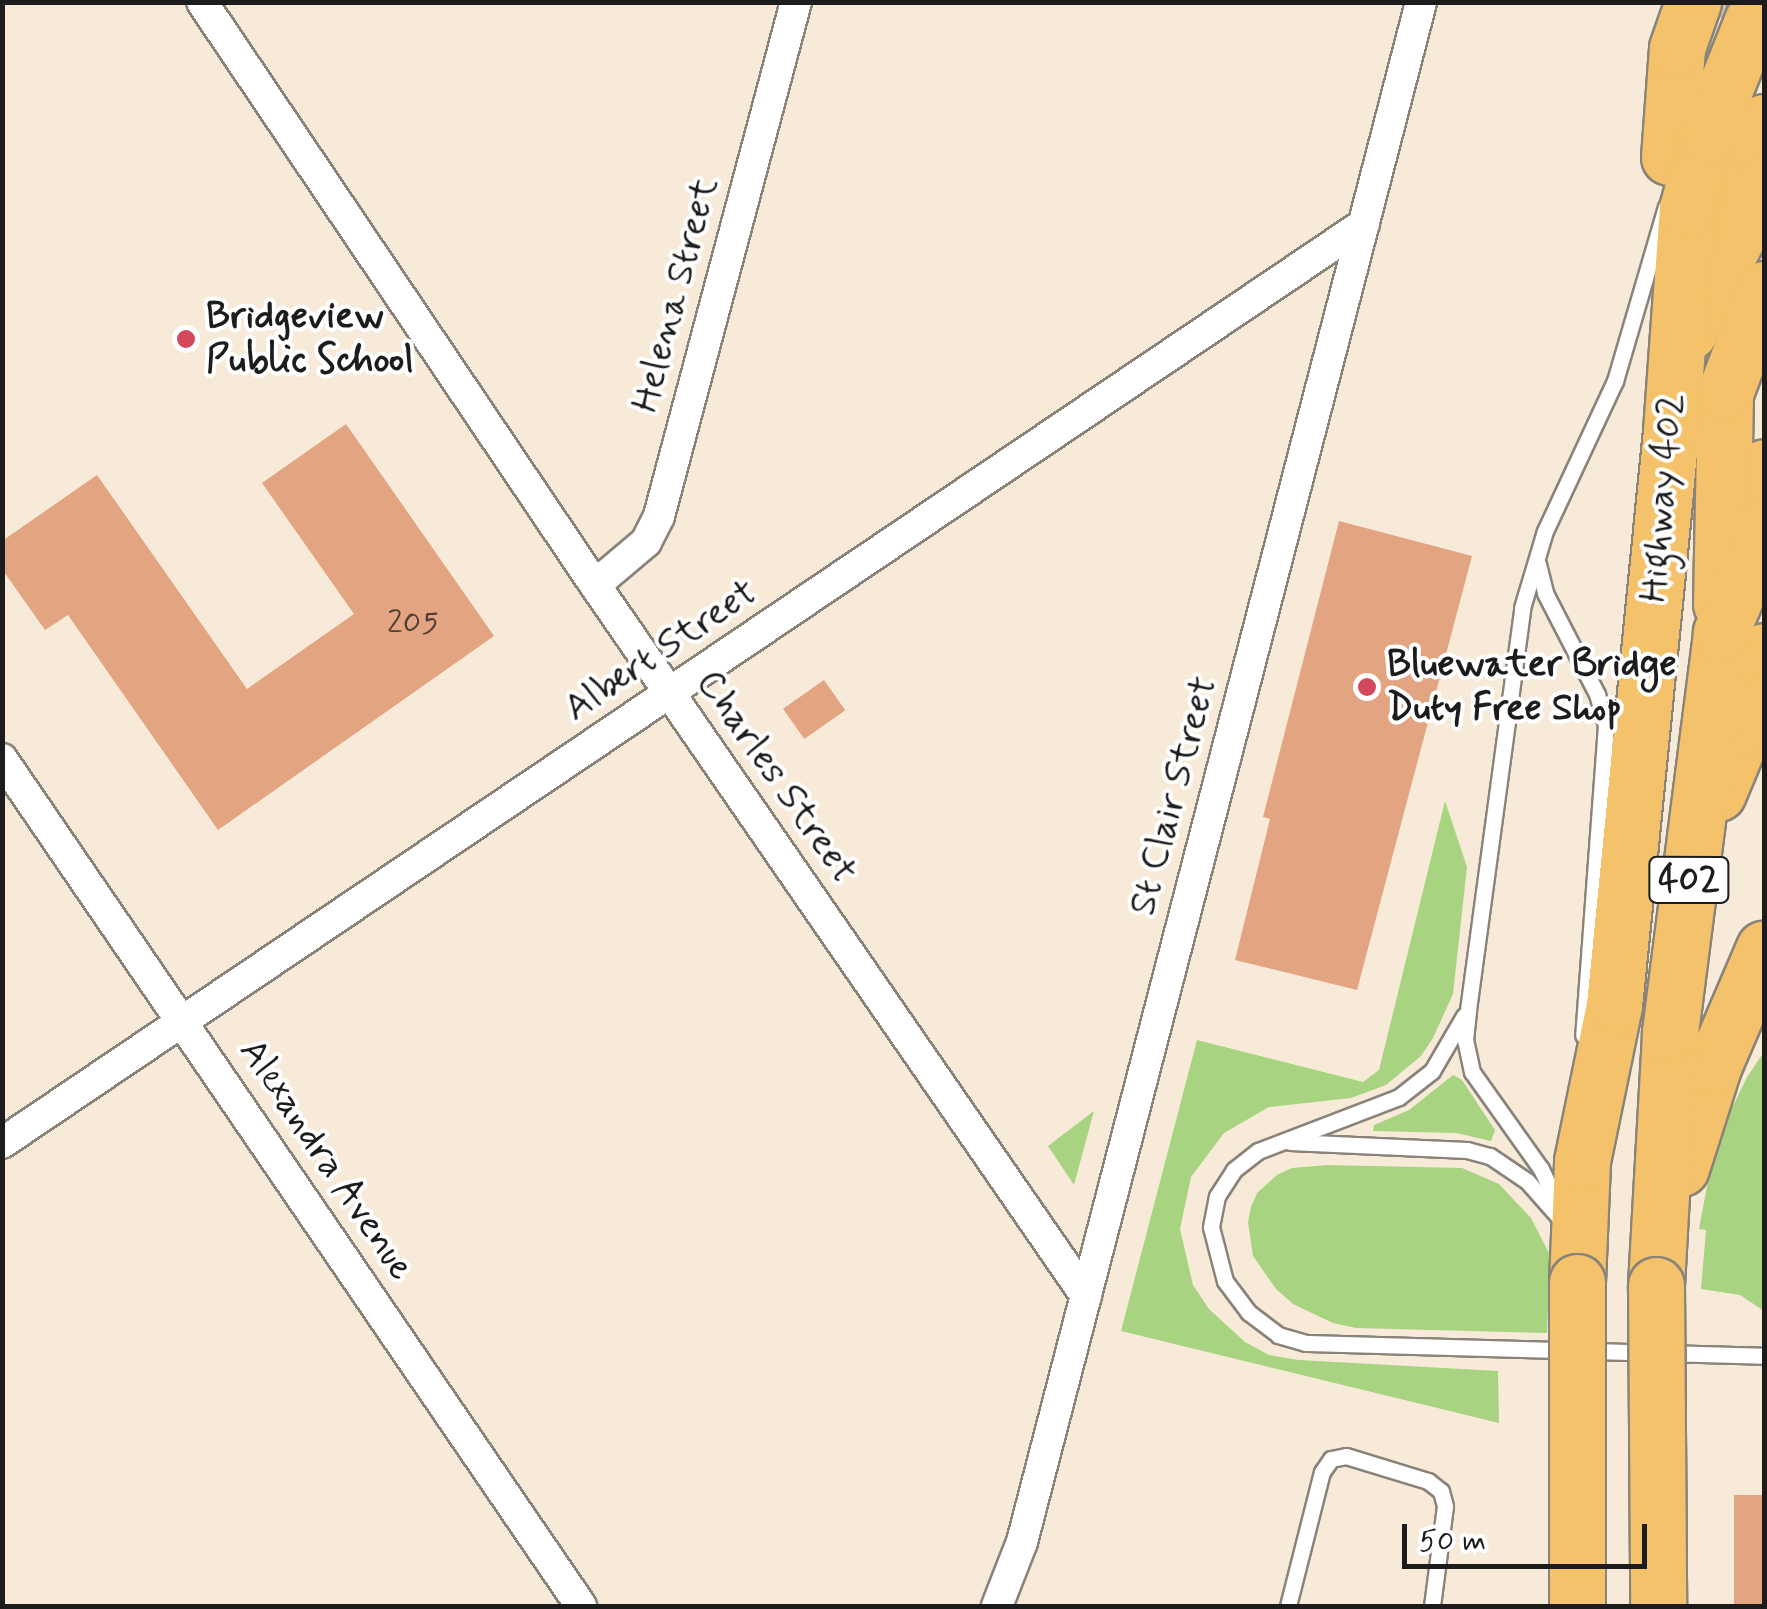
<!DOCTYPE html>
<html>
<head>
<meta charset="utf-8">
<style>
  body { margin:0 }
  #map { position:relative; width:1767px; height:1609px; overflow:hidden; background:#f8ead8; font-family:Mynerve,sans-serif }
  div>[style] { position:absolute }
  .green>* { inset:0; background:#a8d481 }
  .building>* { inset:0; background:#e2a481; transform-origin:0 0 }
  .highway-tunnel>* { height:55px; margin-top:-27.5px; transform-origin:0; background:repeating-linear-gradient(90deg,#ccc1b2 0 55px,transparent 0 83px) }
  .roads { filter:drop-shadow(2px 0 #8a837a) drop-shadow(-2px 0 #8a837a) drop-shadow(0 2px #8a837a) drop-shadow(0 -2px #8a837a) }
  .lane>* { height:15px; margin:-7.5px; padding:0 7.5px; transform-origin:7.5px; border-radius:7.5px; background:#fff }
  .street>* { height:30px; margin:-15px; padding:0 15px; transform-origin:15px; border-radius:15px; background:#fff }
  .highway>* { height:55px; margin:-27.5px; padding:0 27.5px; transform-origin:27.5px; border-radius:27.5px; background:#f3c26a }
  .bridges { filter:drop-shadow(2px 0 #8a837a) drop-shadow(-2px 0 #8a837a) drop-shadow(0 2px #8a837a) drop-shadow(0 -2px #8a837a) }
  .highway-bridge>* { height:55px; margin:-27.5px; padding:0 27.5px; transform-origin:27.5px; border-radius:27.5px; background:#f3c26a }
  .dots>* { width:28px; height:28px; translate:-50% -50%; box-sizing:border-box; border:5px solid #fff; border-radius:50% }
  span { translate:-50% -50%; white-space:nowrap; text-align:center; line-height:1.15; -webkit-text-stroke:8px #fff; paint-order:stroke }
  .number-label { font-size:32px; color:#4e3e35 }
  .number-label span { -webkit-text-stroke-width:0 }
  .shield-label span { padding:2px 8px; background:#fff; border:2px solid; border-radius:8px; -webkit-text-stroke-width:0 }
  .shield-label { font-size:35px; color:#1c1c1c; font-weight:700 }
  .street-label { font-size:38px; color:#1c1c1c }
  .poi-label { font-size:38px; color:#1c1c1c; font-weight:700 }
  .left { translate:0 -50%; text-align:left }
  .frame { position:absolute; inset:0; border:5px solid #1c1c1c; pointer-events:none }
  .scale { position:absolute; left:1402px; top:1524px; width:245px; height:45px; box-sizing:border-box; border:5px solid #1c1c1c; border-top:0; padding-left:12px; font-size:30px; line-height:35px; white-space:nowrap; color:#1c1c1c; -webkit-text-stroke:8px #fff; paint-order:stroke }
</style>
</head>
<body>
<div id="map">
  <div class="green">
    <i style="clip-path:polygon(1445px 801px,1467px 867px,1453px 994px,1433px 1038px,1421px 1056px,1386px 1085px,1351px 1098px,1269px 1107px,1224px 1133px,1191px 1177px,1180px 1229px,1193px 1285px,1209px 1309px,1245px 1342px,1269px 1355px,1299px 1360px,1498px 1371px,1499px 1423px,1121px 1331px,1197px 1040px,1363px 1082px,1379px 1070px)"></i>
    <i style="clip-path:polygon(1764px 1052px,1764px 1311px,1740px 1295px,1701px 1289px,1706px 1230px,1699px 1229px,1715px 1143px,1747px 1077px)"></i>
    <i style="clip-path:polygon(1453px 1075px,1462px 1080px,1495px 1130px,1491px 1141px,1456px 1133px,1373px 1131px,1374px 1125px,1409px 1110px)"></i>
    <i style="clip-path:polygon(1094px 1111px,1074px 1185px,1048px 1146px)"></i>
    <i style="clip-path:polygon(1327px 1165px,1462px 1168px,1499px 1184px,1531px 1218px,1550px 1255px,1547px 1333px,1356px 1328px,1333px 1323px,1293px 1304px,1276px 1289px,1253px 1256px,1248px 1222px,1251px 1207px,1257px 1193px,1277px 1175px,1292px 1168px)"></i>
  </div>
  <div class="building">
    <i style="clip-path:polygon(346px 424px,494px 636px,218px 830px,68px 615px,45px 630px,2px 569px,2px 541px,97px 475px,247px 689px,354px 614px,262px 483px)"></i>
    <i style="clip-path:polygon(1339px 521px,1472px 556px,1357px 990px,1235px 960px,1270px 819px,1263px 817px)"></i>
    <i style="left:824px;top:680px;width:37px;height:50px;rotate:55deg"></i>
    <i style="left:1734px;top:1495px;width:30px;height:111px"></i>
  </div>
  <div class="highway-tunnel">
    <i style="left:1721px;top:18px;width:17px;rotate:-66deg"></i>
  </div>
  <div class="roads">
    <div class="lane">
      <i style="left:1538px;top:564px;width:30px;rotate:76deg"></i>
      <i style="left:1545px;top:593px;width:114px;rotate:62.8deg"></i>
      <i style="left:1597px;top:694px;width:32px;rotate:74deg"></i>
      <i style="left:1606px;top:725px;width:311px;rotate:94.2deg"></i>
      <i style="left:1464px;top:1016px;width:64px;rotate:120.2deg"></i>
      <i style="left:1432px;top:1071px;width:42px;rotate:141.8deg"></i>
      <i style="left:1399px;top:1097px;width:151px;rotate:159deg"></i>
      <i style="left:1258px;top:1151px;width:31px;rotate:142deg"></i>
      <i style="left:1234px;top:1170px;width:31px;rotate:123deg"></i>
      <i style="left:1217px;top:1196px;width:32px;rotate:101deg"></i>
      <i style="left:1211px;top:1227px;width:56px;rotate:75.5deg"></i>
      <i style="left:1225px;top:1281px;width:39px;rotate:53deg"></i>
      <i style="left:1248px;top:1312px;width:38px;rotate:37deg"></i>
      <i style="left:1278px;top:1335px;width:29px;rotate:16deg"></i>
      <i style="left:1306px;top:1343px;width:458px;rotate:1.6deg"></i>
      <i style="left:1290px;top:1142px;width:177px;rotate:2.6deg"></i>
      <i style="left:1467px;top:1150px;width:24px;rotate:15deg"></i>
      <i style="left:1490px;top:1156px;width:45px;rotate:34deg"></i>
      <i style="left:1527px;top:1181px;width:47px;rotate:48.5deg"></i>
      <i style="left:1561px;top:1211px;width:47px;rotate:-115.5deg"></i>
      <i style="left:1541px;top:1169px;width:119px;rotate:-125.4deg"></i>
      <i style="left:1472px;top:1072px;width:33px;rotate:-102deg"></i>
      <i style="left:1465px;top:1040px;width:30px;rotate:-84deg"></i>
      <i style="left:1468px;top:1010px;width:406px;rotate:-82.3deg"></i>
      <i style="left:1522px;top:608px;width:80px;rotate:-73.4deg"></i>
      <i style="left:1545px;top:531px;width:166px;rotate:-65deg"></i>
      <i style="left:1615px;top:381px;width:181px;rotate:-73.7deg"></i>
      <i style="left:1288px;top:1606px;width:138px;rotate:-75.8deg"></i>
      <i style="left:1322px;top:1472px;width:16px;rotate:-55deg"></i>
      <i style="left:1331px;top:1459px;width:15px;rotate:-11deg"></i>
      <i style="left:1346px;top:1456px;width:86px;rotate:17deg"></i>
      <i style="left:1428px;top:1481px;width:16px;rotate:38deg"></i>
      <i style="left:1441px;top:1491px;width:16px;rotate:75deg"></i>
      <i style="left:1445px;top:1506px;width:101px;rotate:97.4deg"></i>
    </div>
    <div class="street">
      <i style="left:202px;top:2px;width:703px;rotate:56.02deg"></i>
      <i style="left:595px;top:585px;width:864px;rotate:55.37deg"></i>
      <i style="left:595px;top:585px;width:67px;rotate:-40.1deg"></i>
      <i style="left:646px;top:542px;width:29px;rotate:-63deg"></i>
      <i style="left:659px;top:516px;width:532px;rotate:-75.08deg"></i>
      <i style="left:2px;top:759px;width:1026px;rotate:55.64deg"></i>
      <i style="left:2px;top:1143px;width:1643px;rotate:-34.01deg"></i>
      <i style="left:997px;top:1606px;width:69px;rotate:-68.7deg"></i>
      <i style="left:1022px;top:1542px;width:1591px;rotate:-75.47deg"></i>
    </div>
    <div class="highway">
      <i style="left:1669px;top:157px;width:109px;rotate:-85.8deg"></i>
      <i style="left:1677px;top:48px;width:49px;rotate:-70.8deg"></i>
      <i style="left:1720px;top:213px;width:101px;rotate:-64.2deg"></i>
      <i style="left:1689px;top:332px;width:166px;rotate:-63.1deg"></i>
      <i style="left:1732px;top:544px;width:83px;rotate:-67.4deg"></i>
      <i style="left:1721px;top:604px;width:211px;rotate:-88.9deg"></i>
      <i style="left:1725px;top:393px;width:111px;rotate:-69.4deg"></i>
      <i style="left:1745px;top:728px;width:42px;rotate:-81.9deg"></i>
      <i style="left:1751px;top:686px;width:37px;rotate:-70deg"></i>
      <i style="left:1718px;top:793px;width:70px;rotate:-67.4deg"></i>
      <i style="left:1745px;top:728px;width:31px;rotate:-53deg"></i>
      <i style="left:1681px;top:1168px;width:106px;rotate:-72.4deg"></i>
      <i style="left:1713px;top:1067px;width:129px;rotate:-66.8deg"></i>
      <i style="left:1577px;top:1282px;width:121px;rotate:-87.6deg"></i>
      <i style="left:1582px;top:1161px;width:159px;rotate:-78.4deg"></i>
      <i style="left:1614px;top:1005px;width:577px;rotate:-84.33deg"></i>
      <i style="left:1671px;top:431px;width:223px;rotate:-85.9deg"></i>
      <i style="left:1687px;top:209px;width:78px;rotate:-75.1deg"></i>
      <i style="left:1707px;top:134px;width:122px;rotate:-68.3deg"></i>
      <i style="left:1656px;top:1285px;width:253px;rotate:-86.8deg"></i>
      <i style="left:1670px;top:1032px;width:403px;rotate:-82.7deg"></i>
      <i style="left:1721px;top:632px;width:113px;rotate:-67.5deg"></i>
    </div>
  </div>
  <div class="bridges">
    <div class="highway-bridge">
      <i style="left:1656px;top:1285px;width:321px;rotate:89.6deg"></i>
      <i style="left:1577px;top:1606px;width:324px;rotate:-90deg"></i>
    </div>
  </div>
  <div class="dots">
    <i style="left:186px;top:339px;background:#d1495b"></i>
    <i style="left:1367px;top:687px;background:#d1495b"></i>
  </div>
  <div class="number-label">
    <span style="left:413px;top:623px">205</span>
  </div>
  <div class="shield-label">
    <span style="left:1689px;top:880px">402</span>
  </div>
  <div class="street-label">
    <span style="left:676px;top:295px;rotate:-75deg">Helena Street</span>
    <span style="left:1663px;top:498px;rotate:-85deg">Highway 402</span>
    <span style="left:661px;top:651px;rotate:-34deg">Albert Street</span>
    <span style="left:776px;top:777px;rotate:55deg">Charles Street</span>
    <span style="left:1174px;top:796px;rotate:-75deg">St Clair Street</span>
    <span style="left:326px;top:1160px;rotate:56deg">Alexandra Avenue</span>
  </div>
  <div class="poi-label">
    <span class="left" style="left:206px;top:339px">Bridgeview<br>Public School</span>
    <span class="left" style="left:1387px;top:687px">Bluewater Bridge<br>Duty Free Shop</span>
  </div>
  <div class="frame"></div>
  <div class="scale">50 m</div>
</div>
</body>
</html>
